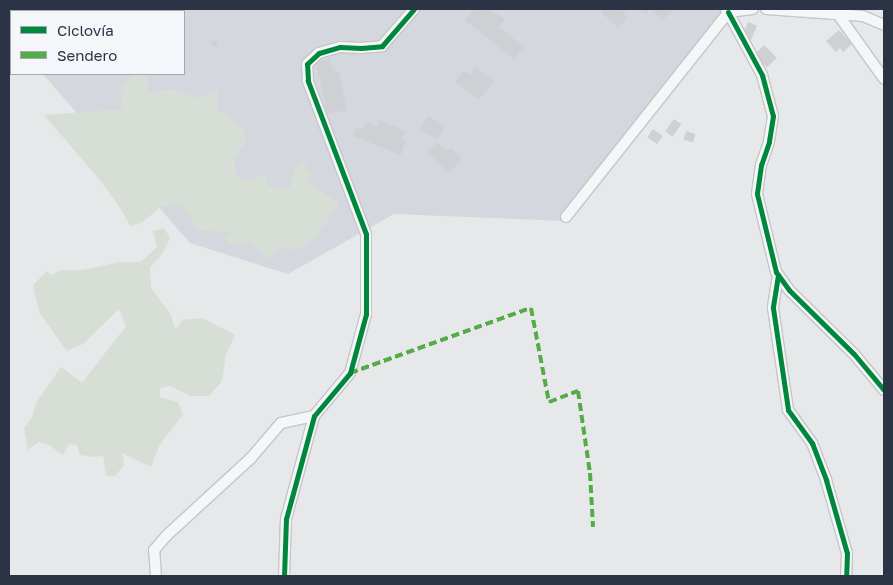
<!DOCTYPE html>
<html>
<head>
<meta charset="utf-8">
<style>
  body { margin:0 }
  #map { position:relative; width:893px; height:585px; overflow:hidden; background:#e6e8ea; font-family:"Golos Text",sans-serif }
  div>[style] { position:absolute }
  .built>* { inset:0; background:#d4d7dd }
  .green>* { inset:0; background:#d6ded6 }
  .building>* { inset:0; background:#ced0d3; transform-origin:0 0 }
  .roads { filter:drop-shadow(1px 0 #c4c6c8) drop-shadow(-1px 0 #c4c6c8) drop-shadow(0 1px #c4c6c8) drop-shadow(0 -1px #c4c6c8) }
  .minor>* { height:10px; margin:-5px; padding:0 5px; transform-origin:5px; border-radius:5px; background:#f5f6f7 }
  .quiet>* { height:4px; margin-top:-2px; transform-origin:0; background:repeating-linear-gradient(90deg,#54ac47 0 8px,transparent 0 12px) }
  .cycleway>* { height:5px; margin:-2.5px; padding:0 2.5px; transform-origin:2.5px; border-radius:2.5px; background:#00873e }
  span { translate:-50% -50%; white-space:nowrap; text-align:center; line-height:1.15; -webkit-text-stroke:4px #f4f6f9; paint-order:stroke }
  .frame { position:absolute; inset:0; border:10px solid #2b3445; pointer-events:none }
  .legend { position:absolute; left:10px; top:10px; width:175px; height:65px; box-sizing:border-box; background:#f4f6f9; border:1px solid #a4a8b1; margin:0; padding:6px 9px; list-style:none; font-size:15px; color:#2b3445 }
  .legend li { display:flex; align-items:center; gap:10px; height:25px }
  .legend b { width:25px; border:1px solid #a4a8b1 }
</style>
</head>
<body>
<div id="map">
  <div class="built">
    <i style="clip-path:polygon(9px 9px,736px 9px,566px 221px,394px 214px,288px 274px,190px 243px,43px 74px,184px 74px,184px 11px,11px 11px,11px 37px,9px 35px)"></i>
  </div>
  <div class="green">
    <i style="clip-path:polygon(131px 74px,147px 74px,148px 93px,171px 89px,198px 98px,218px 90px,218px 110px,243px 128px,247px 141px,235px 158px,235px 174px,246px 181px,266px 174px,268px 186px,290px 188px,294px 170px,302px 160px,312px 175px,304px 181px,340px 203px,317px 236px,299px 250px,280px 248px,269px 259px,248px 242px,233px 245px,224px 239px,229px 232px,198px 230px,181px 204px,161px 207px,141px 223px,130px 226px,122px 211px,104px 185px,44px 115px,123px 109px,120px 86px,130px 80px)"></i>
    <i style="clip-path:polygon(164px 228px,170px 238px,163px 253px,150px 267px,151px 288px,170px 313px,176px 330px,182px 320px,202px 318px,235px 335px,226px 354px,222px 381px,209px 396px,191px 396px,170px 386px,160px 388px,160px 397px,178px 402px,183px 414px,159px 446px,151px 467px,122px 453px,124px 465px,115px 476px,106px 476px,103px 456px,94px 457px,80px 455px,77px 445px,69px 444px,63px 455px,49px 445px,39px 442px,28px 450px,24px 428px,32px 417px,36px 403px,61px 367px,82px 383px,126px 326px,119px 309px,83px 344px,67px 351px,39px 312px,33px 285px,47px 271px,52px 275px,61px 270px,83px 270px,120px 262px,141px 262px,157px 247px,153px 231px)"></i>
  </div>
  <div class="building">
    <i style="clip-path:polygon(474px 9px,490px 9px,505px 20px,499px 27px,524px 47px,514px 59px,465px 20px)"></i>
    <i style="clip-path:polygon(604px 9px,628px 9px,623px 14px,627px 18px,618px 28px,601px 12px)"></i>
    <i style="clip-path:polygon(638px 9px,649px 9px,646px 14px)"></i>
    <i style="clip-path:polygon(650px 9px,673px 9px,663px 20px)"></i>
    <i style="left:748px;top:22px;width:10px;height:15px;rotate:24deg"></i>
    <i style="clip-path:polygon(839px 30px,852px 44px,843px 52px,840px 48px,836px 52px,826px 41px)"></i>
    <i style="left:212px;top:40px;width:6px;height:6px;rotate:9deg"></i>
    <i style="left:764px;top:45px;width:18px;height:14px;rotate:45deg"></i>
    <i style="clip-path:polygon(330px 59px,333px 71px,339px 71px,347px 110px,327px 114px,316px 62px)"></i>
    <i style="clip-path:polygon(476px 67px,494px 81px,479px 100px,455px 82px,463px 70px,470px 75px)"></i>
    <i style="left:428px;top:116px;width:20px;height:16px;rotate:30deg"></i>
    <i style="left:674px;top:119px;width:9px;height:15px;rotate:36deg"></i>
    <i style="clip-path:polygon(380px 120px,405px 131px,402px 138px,406px 140px,401px 155px,353px 136px,357px 127px,363px 129px,366px 122px,377px 126px)"></i>
    <i style="left:653px;top:129px;width:12px;height:10px;rotate:35deg"></i>
    <i style="left:686px;top:131px;width:10px;height:9px;rotate:17deg"></i>
    <i style="clip-path:polygon(437px 143px,447px 151px,451px 148px,462px 159px,449px 173px,427px 152px)"></i>
  </div>
  <div class="roads">
    <div class="minor">
      <i style="left:726px;top:9px;width:4px;rotate:56deg"></i>
      <i style="left:728px;top:12px;width:25px;rotate:-7deg"></i>
      <i style="left:766px;top:9px;width:97px;rotate:4.1deg"></i>
      <i style="left:863px;top:16px;width:23px;rotate:23deg"></i>
      <i style="left:728px;top:12px;width:72px;rotate:61.6deg"></i>
      <i style="left:762px;top:75px;width:42px;rotate:75deg"></i>
      <i style="left:773px;top:116px;width:26px;rotate:99deg"></i>
      <i style="left:769px;top:142px;width:24px;rotate:109deg"></i>
      <i style="left:761px;top:165px;width:29px;rotate:98deg"></i>
      <i style="left:757px;top:194px;width:80px;rotate:76.3deg"></i>
      <i style="left:776px;top:272px;width:22px;rotate:54deg"></i>
      <i style="left:789px;top:290px;width:91px;rotate:44.6deg"></i>
      <i style="left:854px;top:354px;width:47px;rotate:50.2deg"></i>
      <i style="left:837px;top:13px;width:81px;rotate:54.5deg"></i>
      <i style="left:566px;top:217px;width:265px;rotate:-51.6deg"></i>
      <i style="left:778px;top:275px;width:33px;rotate:99deg"></i>
      <i style="left:773px;top:308px;width:103px;rotate:81.6deg"></i>
      <i style="left:788px;top:410px;width:41px;rotate:54deg"></i>
      <i style="left:812px;top:443px;width:40px;rotate:69deg"></i>
      <i style="left:826px;top:480px;width:76px;rotate:74deg"></i>
      <i style="left:847px;top:553px;width:23px;rotate:92deg"></i>
      <i style="left:156px;top:576px;width:26px;rotate:-94deg"></i>
      <i style="left:154px;top:550px;width:18px;rotate:-49deg"></i>
      <i style="left:166px;top:536px;width:115px;rotate:-42.5deg"></i>
      <i style="left:251px;top:458px;width:46px;rotate:-49.4deg"></i>
      <i style="left:281px;top:423px;width:34px;rotate:-12deg"></i>
      <i style="left:284px;top:576px;width:57px;rotate:-88deg"></i>
      <i style="left:286px;top:519px;width:107px;rotate:-74.8deg"></i>
      <i style="left:314px;top:416px;width:56px;rotate:-50.1deg"></i>
      <i style="left:350px;top:373px;width:61px;rotate:-74.8deg"></i>
      <i style="left:366px;top:314px;width:80px;rotate:-90deg"></i>
      <i style="left:366px;top:234px;width:164px;rotate:-110.8deg"></i>
      <i style="left:308px;top:81px;width:17px;rotate:-93deg"></i>
      <i style="left:307px;top:64px;width:16px;rotate:-43deg"></i>
      <i style="left:319px;top:53px;width:22px;rotate:-16deg"></i>
      <i style="left:340px;top:47px;width:21px;rotate:3deg"></i>
      <i style="left:361px;top:48px;width:21px;rotate:-5deg"></i>
      <i style="left:382px;top:46px;width:49px;rotate:-49.1deg"></i>
    </div>
  </div>
  <div class="quiet">
    <i style="left:350px;top:373px;width:192px;rotate:-19.8deg"></i>
    <i style="left:531px;top:308px;width:96px;rotate:79.2deg"></i>
    <i style="left:549px;top:402px;width:31px;rotate:-21deg"></i>
    <i style="left:578px;top:391px;width:83px;rotate:81.7deg"></i>
    <i style="left:590px;top:473px;width:54px;rotate:86.8deg"></i>
  </div>
  <div class="cycleway">
    <i style="left:728px;top:12px;width:72px;rotate:61.6deg"></i>
    <i style="left:762px;top:75px;width:42px;rotate:75deg"></i>
    <i style="left:773px;top:116px;width:26px;rotate:99deg"></i>
    <i style="left:769px;top:142px;width:24px;rotate:109deg"></i>
    <i style="left:761px;top:165px;width:29px;rotate:98deg"></i>
    <i style="left:757px;top:194px;width:80px;rotate:76.3deg"></i>
    <i style="left:776px;top:272px;width:22px;rotate:54deg"></i>
    <i style="left:789px;top:290px;width:91px;rotate:44.6deg"></i>
    <i style="left:854px;top:354px;width:47px;rotate:50.2deg"></i>
    <i style="left:778px;top:275px;width:33px;rotate:99deg"></i>
    <i style="left:773px;top:308px;width:103px;rotate:81.6deg"></i>
    <i style="left:788px;top:410px;width:41px;rotate:54deg"></i>
    <i style="left:812px;top:443px;width:40px;rotate:69deg"></i>
    <i style="left:826px;top:480px;width:76px;rotate:74deg"></i>
    <i style="left:847px;top:553px;width:23px;rotate:92deg"></i>
    <i style="left:284px;top:576px;width:57px;rotate:-88deg"></i>
    <i style="left:286px;top:519px;width:107px;rotate:-74.8deg"></i>
    <i style="left:314px;top:416px;width:56px;rotate:-50.1deg"></i>
    <i style="left:350px;top:373px;width:61px;rotate:-74.8deg"></i>
    <i style="left:366px;top:314px;width:80px;rotate:-90deg"></i>
    <i style="left:366px;top:234px;width:164px;rotate:-110.8deg"></i>
    <i style="left:308px;top:81px;width:17px;rotate:-93deg"></i>
    <i style="left:307px;top:64px;width:16px;rotate:-43deg"></i>
    <i style="left:319px;top:53px;width:22px;rotate:-16deg"></i>
    <i style="left:340px;top:47px;width:21px;rotate:3deg"></i>
    <i style="left:361px;top:48px;width:21px;rotate:-5deg"></i>
    <i style="left:382px;top:46px;width:49px;rotate:-49.1deg"></i>
  </div>
  <div class="frame"></div>
  <ul class="legend">
  <li><b style="height:6px;background:#00873e"></b>Ciclovía</li>
  <li><b style="height:6px;background:#54ac47"></b>Sendero</li>
  </ul>
</div>
</body>
</html>
